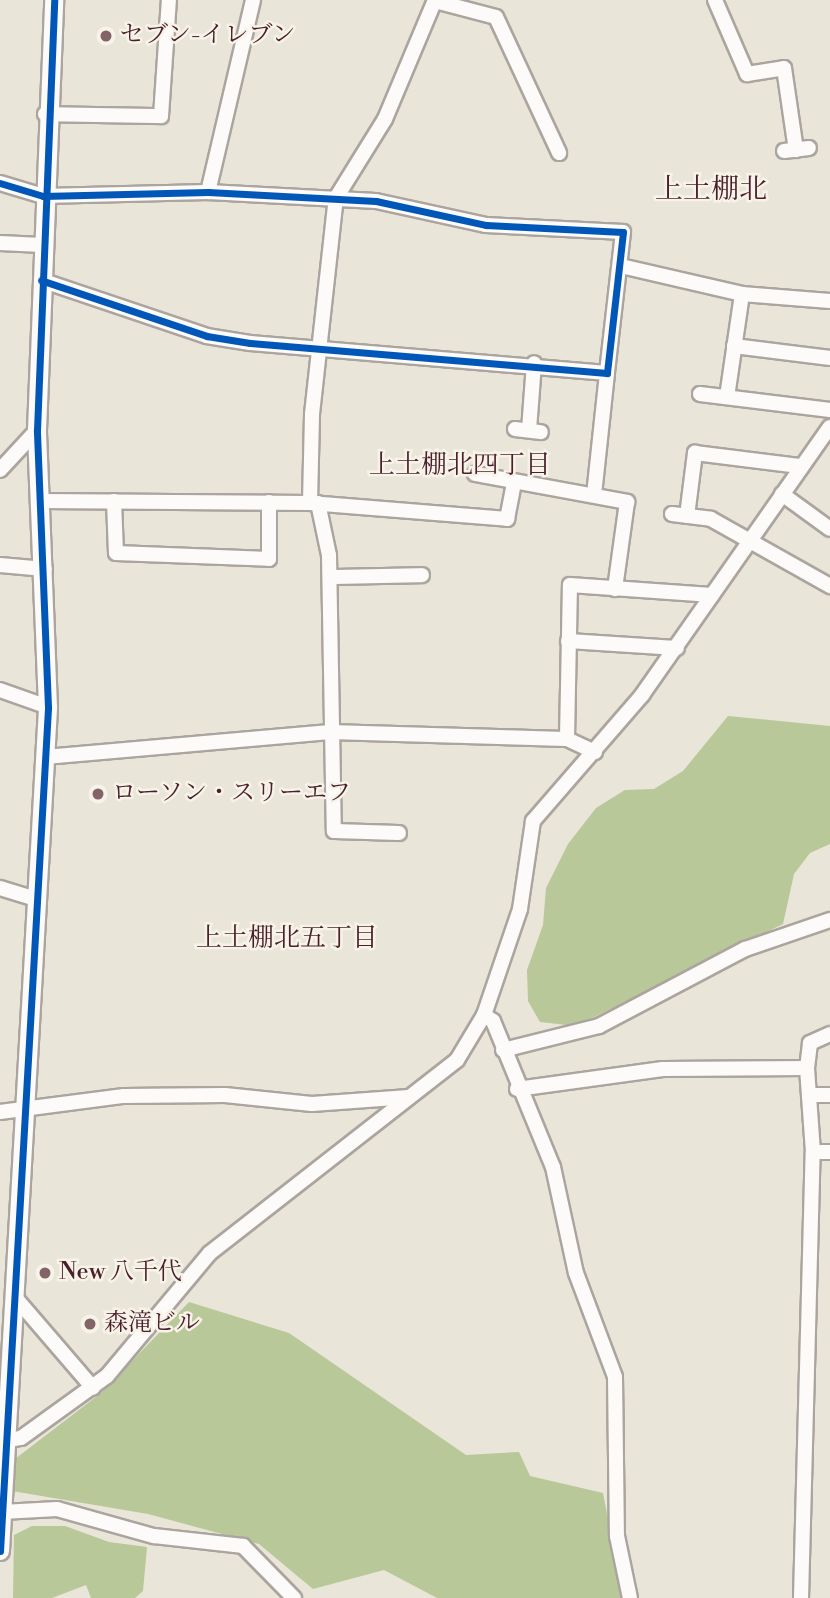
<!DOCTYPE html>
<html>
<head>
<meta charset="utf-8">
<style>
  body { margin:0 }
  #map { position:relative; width:830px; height:1598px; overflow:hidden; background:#e9e5d8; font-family:"Libre Bodoni","Noto Serif JP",serif }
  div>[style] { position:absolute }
  .forest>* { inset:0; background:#b8c898 }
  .roads { filter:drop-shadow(2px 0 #aca49e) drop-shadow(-2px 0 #aca49e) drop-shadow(0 2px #aca49e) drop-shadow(0 -2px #aca49e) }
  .minor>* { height:14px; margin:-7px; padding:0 7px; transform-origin:7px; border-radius:7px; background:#fcfbf9 }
  .tertiary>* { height:18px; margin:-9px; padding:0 9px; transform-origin:9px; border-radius:9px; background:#fcfbf9 }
  .cycleway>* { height:7px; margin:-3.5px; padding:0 3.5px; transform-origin:3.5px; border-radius:3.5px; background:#0057b8 }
  .dots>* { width:19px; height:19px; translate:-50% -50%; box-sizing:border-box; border:4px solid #f7f3e8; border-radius:50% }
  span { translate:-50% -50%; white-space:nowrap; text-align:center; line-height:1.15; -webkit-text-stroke:5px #f7f3e8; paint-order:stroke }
  .poi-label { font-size:24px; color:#4a1f2b }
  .left { translate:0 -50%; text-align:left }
  .neighbourhood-label { font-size:26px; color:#4a1f2b }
  .quarter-label { font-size:28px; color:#4a1f2b }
</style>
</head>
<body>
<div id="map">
  <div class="forest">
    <i style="clip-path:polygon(728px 716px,830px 726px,830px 844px,810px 853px,794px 874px,783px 924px,576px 1026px,540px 1022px,528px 1001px,527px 970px,543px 925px,546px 888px,568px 844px,596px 808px,625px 790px,654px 789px,683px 771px)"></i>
    <i style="clip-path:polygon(189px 1302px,289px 1333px,466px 1455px,519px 1452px,530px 1476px,603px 1493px,623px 1598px,437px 1598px,384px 1570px,313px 1589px,259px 1544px,148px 1514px,12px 1491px,11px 1462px,101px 1393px)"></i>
    <i style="clip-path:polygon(32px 1526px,65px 1526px,109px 1542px,147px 1547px,143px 1591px,135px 1598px,91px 1598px,86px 1585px,52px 1598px,13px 1598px,14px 1535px)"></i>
  </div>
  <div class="roads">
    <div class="minor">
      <i style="left:715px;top:0;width:81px;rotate:66.6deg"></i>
      <i style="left:747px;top:74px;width:37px;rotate:-9deg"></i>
      <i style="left:784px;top:68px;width:83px;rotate:81.7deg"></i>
      <i style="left:435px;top:1px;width:63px;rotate:14.7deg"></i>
      <i style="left:496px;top:17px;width:150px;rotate:65.1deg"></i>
      <i style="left:45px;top:114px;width:116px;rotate:1deg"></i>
      <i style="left:161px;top:116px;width:116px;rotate:-86.1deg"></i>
      <i style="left:784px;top:151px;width:25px;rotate:-7deg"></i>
      <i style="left:0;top:183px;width:45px;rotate:16.8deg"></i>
      <i style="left:43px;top:196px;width:165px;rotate:-1.4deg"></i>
      <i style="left:208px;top:192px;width:168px;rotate:3.1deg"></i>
      <i style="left:376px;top:201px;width:113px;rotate:12.3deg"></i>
      <i style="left:486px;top:225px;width:137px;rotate:2.9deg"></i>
      <i style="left:623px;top:232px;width:142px;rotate:96.5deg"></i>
      <i style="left:607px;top:373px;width:358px;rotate:-175.2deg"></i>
      <i style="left:250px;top:343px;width:44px;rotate:-170.8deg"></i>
      <i style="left:207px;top:336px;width:175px;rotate:-161.4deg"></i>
      <i style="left:208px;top:192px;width:197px;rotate:-76.8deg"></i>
      <i style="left:0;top:243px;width:42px;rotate:2.7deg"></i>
      <i style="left:621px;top:266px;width:124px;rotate:13deg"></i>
      <i style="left:742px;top:294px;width:88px;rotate:4.5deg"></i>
      <i style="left:734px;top:346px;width:97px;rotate:7.1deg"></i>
      <i style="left:700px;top:394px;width:131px;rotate:7deg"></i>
      <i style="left:727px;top:397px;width:104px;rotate:-81.7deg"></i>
      <i style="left:515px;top:429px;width:26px;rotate:7deg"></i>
      <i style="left:529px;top:430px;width:67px;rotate:-85.7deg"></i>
      <i style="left:0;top:470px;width:54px;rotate:-47.2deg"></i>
      <i style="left:475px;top:474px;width:155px;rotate:10.4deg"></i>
      <i style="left:627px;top:502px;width:88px;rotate:97.9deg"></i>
      <i style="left:782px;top:494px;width:59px;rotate:36.1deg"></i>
      <i style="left:594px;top:495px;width:123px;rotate:-83.9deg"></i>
      <i style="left:39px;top:501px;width:271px;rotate:0.4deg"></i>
      <i style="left:310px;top:503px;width:198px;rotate:4.6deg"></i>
      <i style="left:507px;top:519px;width:38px;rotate:-79deg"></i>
      <i style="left:114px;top:501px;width:52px;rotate:87.8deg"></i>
      <i style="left:116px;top:553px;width:153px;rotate:2.2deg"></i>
      <i style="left:269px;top:559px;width:57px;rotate:-90deg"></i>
      <i style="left:310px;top:503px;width:89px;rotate:-88.7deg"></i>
      <i style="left:312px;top:414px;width:217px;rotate:-83.7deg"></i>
      <i style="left:336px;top:198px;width:93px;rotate:-58.2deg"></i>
      <i style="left:385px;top:119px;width:129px;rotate:-67.2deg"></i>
      <i style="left:318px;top:503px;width:53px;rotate:78.1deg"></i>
      <i style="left:329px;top:555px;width:276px;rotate:89deg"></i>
      <i style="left:334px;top:831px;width:65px;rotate:1.8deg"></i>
      <i style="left:672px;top:514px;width:39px;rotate:7deg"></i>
      <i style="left:711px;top:519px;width:137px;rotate:29.4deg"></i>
      <i style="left:687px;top:516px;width:64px;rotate:-82.8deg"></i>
      <i style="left:695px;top:453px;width:105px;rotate:7.1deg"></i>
      <i style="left:0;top:565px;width:45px;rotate:5.1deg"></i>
      <i style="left:330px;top:577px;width:92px;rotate:-1.2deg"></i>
      <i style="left:568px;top:641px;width:109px;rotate:3.7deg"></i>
      <i style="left:0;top:690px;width:51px;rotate:19.5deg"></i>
      <i style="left:567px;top:739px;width:154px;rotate:-88.9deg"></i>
      <i style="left:570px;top:585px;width:142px;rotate:4deg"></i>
      <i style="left:45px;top:757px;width:286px;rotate:-5deg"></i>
      <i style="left:330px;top:732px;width:237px;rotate:1.7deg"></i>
      <i style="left:567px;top:739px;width:31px;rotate:25deg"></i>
      <i style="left:0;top:888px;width:39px;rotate:17deg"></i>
      <i style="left:484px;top:1015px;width:11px;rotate:34deg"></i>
      <i style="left:493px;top:1021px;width:158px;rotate:67.7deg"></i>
      <i style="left:553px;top:1167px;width:108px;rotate:77.8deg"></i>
      <i style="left:576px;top:1273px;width:111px;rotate:69.4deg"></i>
      <i style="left:615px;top:1377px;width:159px;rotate:89.3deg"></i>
      <i style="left:617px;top:1536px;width:63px;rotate:78.2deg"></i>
      <i style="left:503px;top:1050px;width:99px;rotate:-14deg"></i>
      <i style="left:599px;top:1026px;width:165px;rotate:-27.8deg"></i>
      <i style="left:745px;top:949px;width:90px;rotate:-18.8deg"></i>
      <i style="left:517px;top:1089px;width:147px;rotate:-7.8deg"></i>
      <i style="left:663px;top:1069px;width:144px;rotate:-0.4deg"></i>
      <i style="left:809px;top:1095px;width:21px"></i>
      <i style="left:0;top:1112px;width:125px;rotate:-7.4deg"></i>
      <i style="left:124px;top:1096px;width:101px;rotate:-0.6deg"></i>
      <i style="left:225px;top:1095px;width:87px;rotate:5.9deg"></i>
      <i style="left:312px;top:1104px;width:97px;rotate:-4.1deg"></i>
      <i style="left:813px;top:1152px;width:17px"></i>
      <i style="left:14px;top:1296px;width:121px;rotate:49.3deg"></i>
      <i style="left:5px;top:1441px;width:16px;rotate:-11deg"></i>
      <i style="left:21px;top:1438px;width:106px;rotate:-35.8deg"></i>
      <i style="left:107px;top:1376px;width:160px;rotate:-50.1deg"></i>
      <i style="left:210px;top:1253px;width:313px;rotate:-38deg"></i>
      <i style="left:457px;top:1060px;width:52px;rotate:-59deg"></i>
      <i style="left:484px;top:1015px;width:112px;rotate:-71.2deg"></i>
      <i style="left:520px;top:909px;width:89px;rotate:-81.6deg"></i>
      <i style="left:533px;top:821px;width:167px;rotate:-49.1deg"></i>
      <i style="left:642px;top:695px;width:327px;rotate:-55deg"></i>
      <i style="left:2px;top:1512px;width:55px;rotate:-3.1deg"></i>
      <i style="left:57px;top:1509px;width:101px;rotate:15.6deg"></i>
      <i style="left:154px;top:1536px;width:90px;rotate:6.4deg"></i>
      <i style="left:243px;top:1546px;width:73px;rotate:45.6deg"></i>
      <i style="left:801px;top:1598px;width:446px;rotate:-88.5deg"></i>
      <i style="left:813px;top:1152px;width:84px;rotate:-94.1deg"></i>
      <i style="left:807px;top:1068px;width:25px;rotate:-83deg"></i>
      <i style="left:810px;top:1043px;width:22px;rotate:-24deg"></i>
    </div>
    <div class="tertiary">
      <i style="left:0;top:1551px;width:845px;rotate:-86.74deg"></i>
      <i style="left:48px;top:707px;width:277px;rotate:-92.3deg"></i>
      <i style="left:37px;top:430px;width:430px;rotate:-87.7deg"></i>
    </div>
  </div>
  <div class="cycleway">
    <i style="left:0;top:183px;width:45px;rotate:16.8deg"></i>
    <i style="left:43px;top:196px;width:165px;rotate:-1.4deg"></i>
    <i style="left:208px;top:192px;width:168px;rotate:3.1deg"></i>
    <i style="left:376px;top:201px;width:113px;rotate:12.3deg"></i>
    <i style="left:486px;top:225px;width:137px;rotate:2.9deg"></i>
    <i style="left:623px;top:232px;width:142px;rotate:96.5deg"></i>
    <i style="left:607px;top:373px;width:358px;rotate:-175.2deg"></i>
    <i style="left:250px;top:343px;width:44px;rotate:-170.8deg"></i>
    <i style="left:207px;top:336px;width:175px;rotate:-161.4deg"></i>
    <i style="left:0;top:1551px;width:845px;rotate:-86.74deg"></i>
    <i style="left:48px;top:707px;width:277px;rotate:-92.3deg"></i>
    <i style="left:37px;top:430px;width:430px;rotate:-87.7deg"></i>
  </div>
  <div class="dots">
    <i style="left:106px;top:36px;background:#826468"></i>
    <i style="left:98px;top:794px;background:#826468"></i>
    <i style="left:45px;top:1273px;background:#826468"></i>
    <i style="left:90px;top:1324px;background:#826468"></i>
  </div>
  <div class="poi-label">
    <span class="left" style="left:120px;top:36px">セブン-イレブン</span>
    <span class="left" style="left:112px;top:794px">ローソン・スリーエフ</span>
    <span class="left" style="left:59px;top:1273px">New 八千代</span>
    <span class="left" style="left:104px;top:1324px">森滝ビル</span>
  </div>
  <div class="neighbourhood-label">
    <span style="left:460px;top:466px">上土棚北四丁目</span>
    <span style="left:287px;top:939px">上土棚北五丁目</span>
  </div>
  <div class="quarter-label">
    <span style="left:711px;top:190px">上土棚北</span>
  </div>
</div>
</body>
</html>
